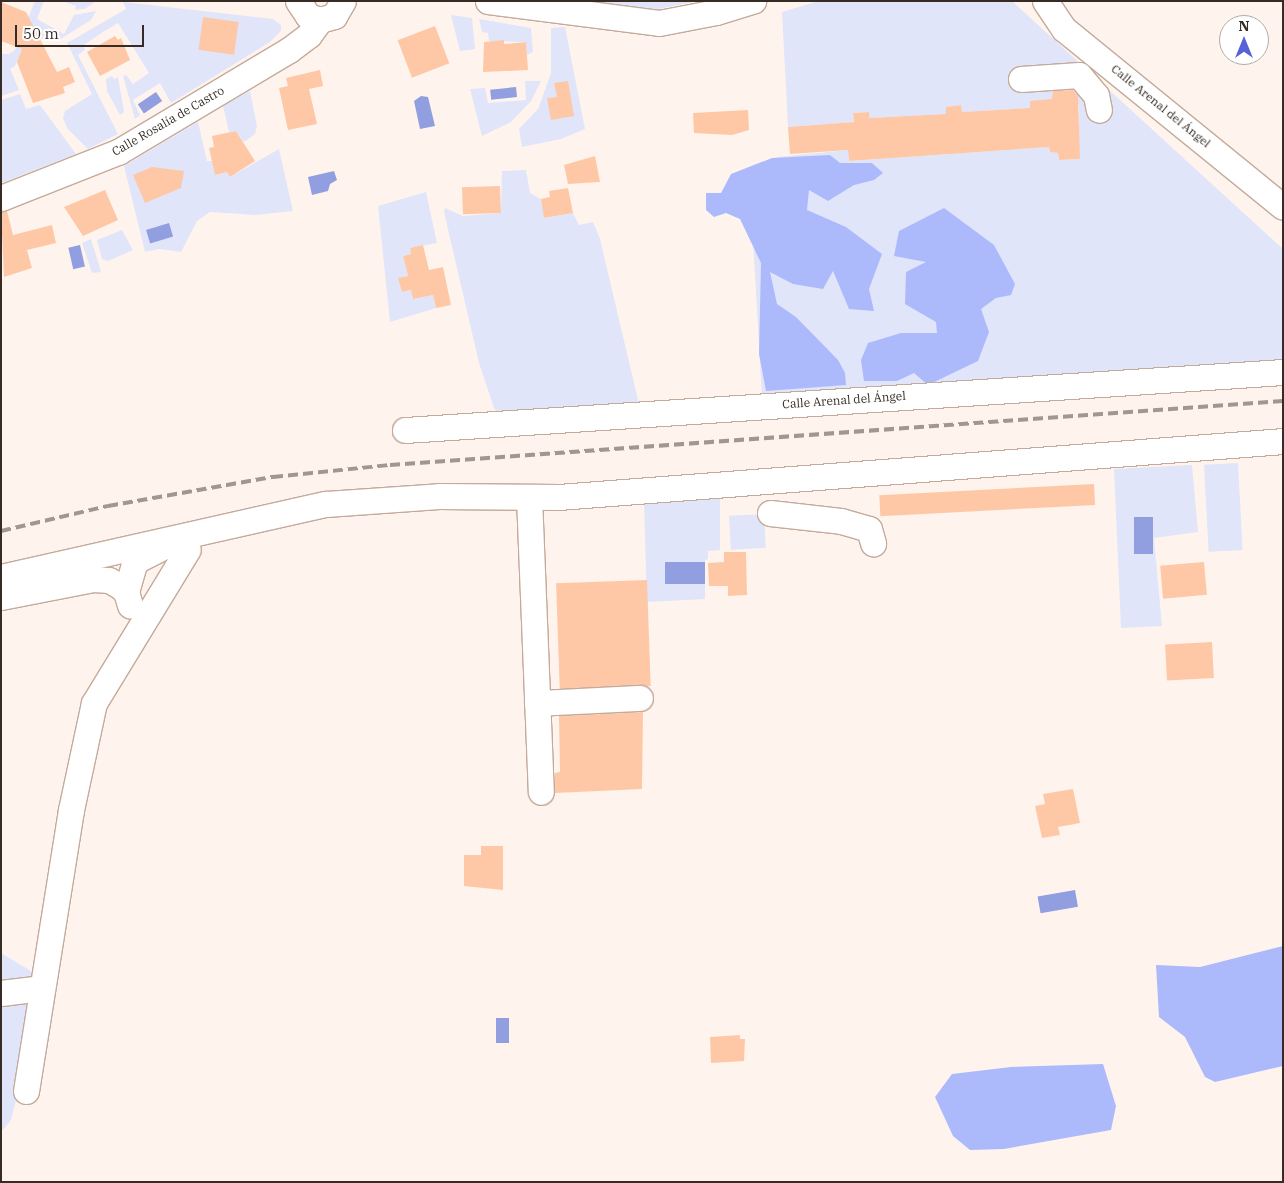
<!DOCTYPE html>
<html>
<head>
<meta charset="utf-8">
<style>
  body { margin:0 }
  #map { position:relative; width:1284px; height:1183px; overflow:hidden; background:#fff4ed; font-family:"IBM Plex Serif",serif }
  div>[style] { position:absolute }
  .green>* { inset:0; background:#e0e5fa; transform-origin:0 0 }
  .forest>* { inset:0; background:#acbafc }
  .water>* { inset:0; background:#919edf; transform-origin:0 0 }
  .building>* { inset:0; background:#fec8a6; transform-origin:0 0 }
  .roads { filter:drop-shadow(1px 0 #c4aa9b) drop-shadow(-1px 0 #c4aa9b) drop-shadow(0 1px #c4aa9b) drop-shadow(0 -1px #c4aa9b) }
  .minor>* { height:25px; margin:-12.5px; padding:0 12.5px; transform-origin:12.5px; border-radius:12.5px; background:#fff }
  .rail>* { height:4px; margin-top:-2px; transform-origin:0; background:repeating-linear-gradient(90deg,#a29790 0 10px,transparent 0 15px) }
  span { translate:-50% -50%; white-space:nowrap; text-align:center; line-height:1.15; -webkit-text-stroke:4.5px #fff; paint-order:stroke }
  .street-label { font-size:12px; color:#362c25 }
  .frame { position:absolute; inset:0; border:2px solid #362c25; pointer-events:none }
  .north { position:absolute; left:1219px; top:15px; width:50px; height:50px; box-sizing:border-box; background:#fff; border:1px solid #afaba8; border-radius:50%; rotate:0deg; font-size:14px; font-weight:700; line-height:20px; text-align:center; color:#362c25 }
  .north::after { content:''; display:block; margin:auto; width:18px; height:22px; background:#5762d9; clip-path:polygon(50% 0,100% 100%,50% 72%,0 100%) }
  .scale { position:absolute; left:15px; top:25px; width:129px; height:22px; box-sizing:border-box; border:2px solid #362c25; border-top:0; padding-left:6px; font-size:15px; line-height:18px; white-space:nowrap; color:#362c25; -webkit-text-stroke:4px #fff; paint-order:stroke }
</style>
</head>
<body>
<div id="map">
  <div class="green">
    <i style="clip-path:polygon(35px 1px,44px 1px,37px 19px,64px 34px,74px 15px,96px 11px,91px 20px,59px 40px,38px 38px,25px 43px,15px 66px,10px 69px,19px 90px,1px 96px,1px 54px,9px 54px,15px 50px)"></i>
    <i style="clip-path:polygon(62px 1px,96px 1px,85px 9px,75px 10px,76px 6px)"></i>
    <i style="clip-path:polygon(594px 1px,697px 1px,654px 10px)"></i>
    <i style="clip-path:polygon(819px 1px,1012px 1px,1283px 249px,1283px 362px,762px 396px,750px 189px,779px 178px,777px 157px,848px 150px,849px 161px,1049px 147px,1050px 152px,1058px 153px,1059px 160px,1079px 159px,1079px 106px,1070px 99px,1077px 93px,1076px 84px,1053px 85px,1053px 94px,1062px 101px,1030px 101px,1030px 108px,962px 112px,961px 105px,946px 107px,946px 114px,869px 118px,869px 112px,853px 113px,854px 122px,788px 127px,782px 12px)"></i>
    <i style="clip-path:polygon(123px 2px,273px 19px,281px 25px,281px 31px,270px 42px,171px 103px,160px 83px,133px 100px,140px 115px,135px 119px,123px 76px,126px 75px,133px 84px,149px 73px,118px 23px,103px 32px,84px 45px,85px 50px,78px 55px,118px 134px,88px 149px,67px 128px,63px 118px,65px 111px,92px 94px,67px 43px,126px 9px)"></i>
    <i style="clip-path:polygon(451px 15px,472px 18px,475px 49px,460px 51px)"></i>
    <i style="clip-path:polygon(479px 19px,531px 28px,533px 52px,527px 55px,526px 42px,489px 41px,488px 33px,482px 32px)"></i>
    <i style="clip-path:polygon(565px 27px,585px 129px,561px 139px,522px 147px,519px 129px,538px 109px,551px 73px,551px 28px)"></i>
    <i style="clip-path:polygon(112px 76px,114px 79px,118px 77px,124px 112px,120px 115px,107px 91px,106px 79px)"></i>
    <i style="clip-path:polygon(525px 81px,541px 81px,531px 101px,511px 122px,482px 136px,470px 89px,485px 88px,488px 103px,526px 100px)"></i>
    <i style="clip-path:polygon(250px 91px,257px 126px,255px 134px,244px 142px,236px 131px,229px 132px,223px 106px)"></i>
    <i style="clip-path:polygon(20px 94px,26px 109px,40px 105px,76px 154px,1px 183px,1px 100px)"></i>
    <i style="clip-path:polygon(198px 122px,207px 161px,212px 161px,215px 175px,227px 172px,230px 177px,279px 149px,293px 211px,256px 215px,210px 212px,197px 221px,181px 252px,159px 249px,145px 252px,124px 166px)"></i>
    <i style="clip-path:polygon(526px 170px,530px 193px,541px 199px,545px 218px,573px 213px,579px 225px,593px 222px,600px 239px,639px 404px,498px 413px,494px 408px,479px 363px,444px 212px,445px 208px,463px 216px,501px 213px,502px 171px)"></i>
    <i style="clip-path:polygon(426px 192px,437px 243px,410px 248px,411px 254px,403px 256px,408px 276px,399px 278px,402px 292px,411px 290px,413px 299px,433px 295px,436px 308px,390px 322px,378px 206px)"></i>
    <i style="clip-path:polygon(122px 230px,133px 250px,108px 261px,102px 259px,97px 240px)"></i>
    <i style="clip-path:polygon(91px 239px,101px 272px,92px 273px,82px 243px)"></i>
    <i style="left:1238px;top:463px;width:87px;height:34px;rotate:87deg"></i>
    <i style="clip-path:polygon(1192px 465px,1198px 532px,1154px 538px,1162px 626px,1121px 628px,1114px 469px)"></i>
    <i style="clip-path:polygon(720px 497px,720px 550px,708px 551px,708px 559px,705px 560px,705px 599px,647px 602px,644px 502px)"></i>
    <i style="left:764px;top:514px;width:34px;height:35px;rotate:87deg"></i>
    <i style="clip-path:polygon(1px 953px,41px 977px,31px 1040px,11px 1120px,1px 1132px)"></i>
  </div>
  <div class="forest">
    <i style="clip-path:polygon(830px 155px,840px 163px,872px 163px,883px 173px,874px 180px,854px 185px,828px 201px,809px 190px,807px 210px,846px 227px,882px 254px,869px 289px,874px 311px,849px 309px,833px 271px,823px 289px,793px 284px,770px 272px,777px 304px,796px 317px,838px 360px,845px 373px,846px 385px,766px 391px,759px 354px,761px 263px,740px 219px,726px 213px,714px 217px,706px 210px,706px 193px,721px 193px,731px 174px,772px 158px)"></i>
    <i style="clip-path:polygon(944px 208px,994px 245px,1015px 284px,1011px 295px,996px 298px,981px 309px,989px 332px,978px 361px,928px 385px,914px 373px,897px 381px,864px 381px,861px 360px,868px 343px,901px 333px,937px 333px,936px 322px,905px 304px,906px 272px,926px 262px,894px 256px,899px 231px)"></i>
    <i style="clip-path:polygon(1283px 946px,1283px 1066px,1215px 1082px,1205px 1077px,1185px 1037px,1159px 1017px,1156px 965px,1200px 967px)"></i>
    <i style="clip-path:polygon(1103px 1064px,1116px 1106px,1111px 1130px,1004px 1149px,970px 1150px,953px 1136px,935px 1097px,952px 1074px,1011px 1067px)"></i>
  </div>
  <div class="water">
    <i style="left:516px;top:87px;width:10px;height:26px;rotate:84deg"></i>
    <i style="left:156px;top:92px;width:11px;height:22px;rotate:56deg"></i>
    <i style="clip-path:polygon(421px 96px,428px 97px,435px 126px,420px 129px,414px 101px)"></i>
    <i style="clip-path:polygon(334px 171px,337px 180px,330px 184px,328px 191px,312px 195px,308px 177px)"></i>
    <i style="left:169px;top:223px;width:14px;height:24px;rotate:73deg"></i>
    <i style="left:80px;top:245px;width:22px;height:12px;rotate:77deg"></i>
    <i style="left:1134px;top:517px;width:19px;height:37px"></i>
    <i style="left:665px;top:562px;width:40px;height:22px"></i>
    <i style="left:1075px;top:890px;width:17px;height:38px;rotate:80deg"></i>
    <i style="left:496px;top:1018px;width:13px;height:25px"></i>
  </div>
  <div class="building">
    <i style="clip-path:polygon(1px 2px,26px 12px,57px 72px,69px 67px,75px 82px,63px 87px,65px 93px,33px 103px,17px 62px,22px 49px,1px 41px)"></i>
    <i style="left:203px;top:17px;width:36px;height:33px;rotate:8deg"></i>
    <i style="left:435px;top:26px;width:40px;height:40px;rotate:69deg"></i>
    <i style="clip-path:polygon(115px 36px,118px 40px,121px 38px,130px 60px,100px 76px,87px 52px)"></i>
    <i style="clip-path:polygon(504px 40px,504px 44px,526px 42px,528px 70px,483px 72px,484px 42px)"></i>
    <i style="clip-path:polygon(320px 70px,323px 86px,309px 89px,317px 124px,288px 130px,279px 88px,288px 86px,286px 78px)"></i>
    <i style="clip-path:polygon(568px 81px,574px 116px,551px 120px,547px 98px,557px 97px,554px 83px)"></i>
    <i style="clip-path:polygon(1073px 90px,1078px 96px,1080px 159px,1059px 160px,1058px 153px,1050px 152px,1049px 147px,849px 161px,848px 150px,790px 154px,788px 127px,854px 122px,853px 113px,869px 112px,869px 118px,946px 114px,946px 107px,961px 105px,962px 112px,1030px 108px,1030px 101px,1052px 99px,1053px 91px)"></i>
    <i style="clip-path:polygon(748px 110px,749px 130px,732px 135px,694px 133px,693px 113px)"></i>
    <i style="clip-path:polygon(236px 131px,255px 161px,230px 177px,227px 172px,215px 175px,209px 148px,214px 147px,212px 136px)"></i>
    <i style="clip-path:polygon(595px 156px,600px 182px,568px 184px,564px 165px)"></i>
    <i style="clip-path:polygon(152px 167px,184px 171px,181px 188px,145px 203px,133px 175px)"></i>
    <i style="left:500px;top:186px;width:27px;height:38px;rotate:88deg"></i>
    <i style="clip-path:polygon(568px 188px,573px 213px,544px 218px,541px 199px,550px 197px,549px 191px)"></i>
    <i style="clip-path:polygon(105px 190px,118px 220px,83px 236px,64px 207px)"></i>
    <i style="clip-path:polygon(7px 211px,13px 235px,52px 225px,56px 243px,27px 250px,32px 268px,4px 277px,1px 212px)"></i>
    <i style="clip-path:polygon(423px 245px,429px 270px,443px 267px,451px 305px,436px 308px,433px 295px,413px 299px,411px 290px,402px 292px,398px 278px,408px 276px,403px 256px,411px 254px,410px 248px)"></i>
    <i style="left:1094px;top:484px;width:21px;height:215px;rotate:87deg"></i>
    <i style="clip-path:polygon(724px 552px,746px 552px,747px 595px,728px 596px,728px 586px,709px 586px,708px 563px,724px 562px)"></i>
    <i style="left:1204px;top:562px;width:33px;height:44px;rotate:85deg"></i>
    <i style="left:647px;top:580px;width:106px;height:91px;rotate:88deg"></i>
    <i style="left:1212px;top:642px;width:36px;height:47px;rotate:87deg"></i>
    <i style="clip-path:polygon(643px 712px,642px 789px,555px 793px,555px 773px,560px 772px,559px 716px)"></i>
    <i style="clip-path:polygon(1073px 789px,1080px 823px,1058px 827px,1060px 835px,1042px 838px,1035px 806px,1045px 804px,1043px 794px)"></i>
    <i style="clip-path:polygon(481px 846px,503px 846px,503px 890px,464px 886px,464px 855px,481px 855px)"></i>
    <i style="clip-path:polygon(740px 1035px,740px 1039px,745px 1039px,744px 1061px,711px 1063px,710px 1037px)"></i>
  </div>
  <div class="roads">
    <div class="minor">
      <i style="left:298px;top:1px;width:18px;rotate:56deg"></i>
      <i style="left:308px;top:16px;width:13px;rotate:18deg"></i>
      <i style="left:320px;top:20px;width:15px;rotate:-16deg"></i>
      <i style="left:334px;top:16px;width:17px;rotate:-59deg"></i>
      <i style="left:488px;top:1px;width:172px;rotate:7.3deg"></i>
      <i style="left:659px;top:23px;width:58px;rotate:-10.9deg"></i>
      <i style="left:716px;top:12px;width:39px;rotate:-17deg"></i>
      <i style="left:1045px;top:1px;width:34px;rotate:56deg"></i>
      <i style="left:1064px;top:29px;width:282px;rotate:39.1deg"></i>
      <i style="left:1021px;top:79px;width:58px;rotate:-3.9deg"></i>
      <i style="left:1079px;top:75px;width:26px;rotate:50deg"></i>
      <i style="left:1096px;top:95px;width:15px;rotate:79deg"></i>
      <i style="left:1px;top:198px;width:126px;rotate:-21.5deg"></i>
      <i style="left:118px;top:152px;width:199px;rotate:-30.8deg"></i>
      <i style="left:289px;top:50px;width:25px;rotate:-37deg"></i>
      <i style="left:309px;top:35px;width:19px;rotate:-54deg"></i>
      <i style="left:405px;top:430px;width:880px;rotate:-3.78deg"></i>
      <i style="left:529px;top:497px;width:295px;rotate:87.7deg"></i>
      <i style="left:770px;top:513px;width:71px;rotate:6.4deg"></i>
      <i style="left:841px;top:521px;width:29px;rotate:16deg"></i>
      <i style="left:869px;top:529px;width:15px;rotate:74deg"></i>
      <i style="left:1px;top:577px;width:333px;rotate:-12.7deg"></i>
      <i style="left:326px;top:504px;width:113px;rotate:-4deg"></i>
      <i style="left:439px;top:496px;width:120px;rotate:0.5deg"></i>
      <i style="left:559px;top:497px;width:726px;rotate:-4.42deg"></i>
      <i style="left:126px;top:592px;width:32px;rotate:-74deg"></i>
      <i style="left:135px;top:561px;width:33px;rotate:-27deg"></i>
      <i style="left:1px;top:597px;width:94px;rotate:-11.1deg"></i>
      <i style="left:93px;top:579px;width:16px;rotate:4deg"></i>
      <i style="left:109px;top:580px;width:14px;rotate:30deg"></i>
      <i style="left:121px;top:587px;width:7px;rotate:45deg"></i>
      <i style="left:126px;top:592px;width:14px;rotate:73deg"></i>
      <i style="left:537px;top:703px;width:103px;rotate:-2.8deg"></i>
      <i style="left:1px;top:993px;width:40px;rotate:-7.1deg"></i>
      <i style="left:26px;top:1091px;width:285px;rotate:-80.9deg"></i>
      <i style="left:71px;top:810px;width:109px;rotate:-77.9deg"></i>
      <i style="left:94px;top:703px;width:180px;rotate:-58.6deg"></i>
    </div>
  </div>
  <div class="rail">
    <i style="left:1px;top:531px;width:110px;rotate:-13.2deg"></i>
    <i style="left:108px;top:506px;width:168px;rotate:-10deg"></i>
    <i style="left:273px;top:477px;width:118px;rotate:-5.9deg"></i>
    <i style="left:390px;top:465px;width:895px;rotate:-4.1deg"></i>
  </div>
  <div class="street-label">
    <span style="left:1161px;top:106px;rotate:39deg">Calle Arenal del Ángel</span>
    <span style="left:168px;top:121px;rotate:-30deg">Calle Rosalía de Castro</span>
    <span style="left:844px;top:400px;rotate:-4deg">Calle Arenal del Ángel</span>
  </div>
  <div class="frame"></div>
  <div class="north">N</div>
  <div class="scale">50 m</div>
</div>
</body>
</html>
